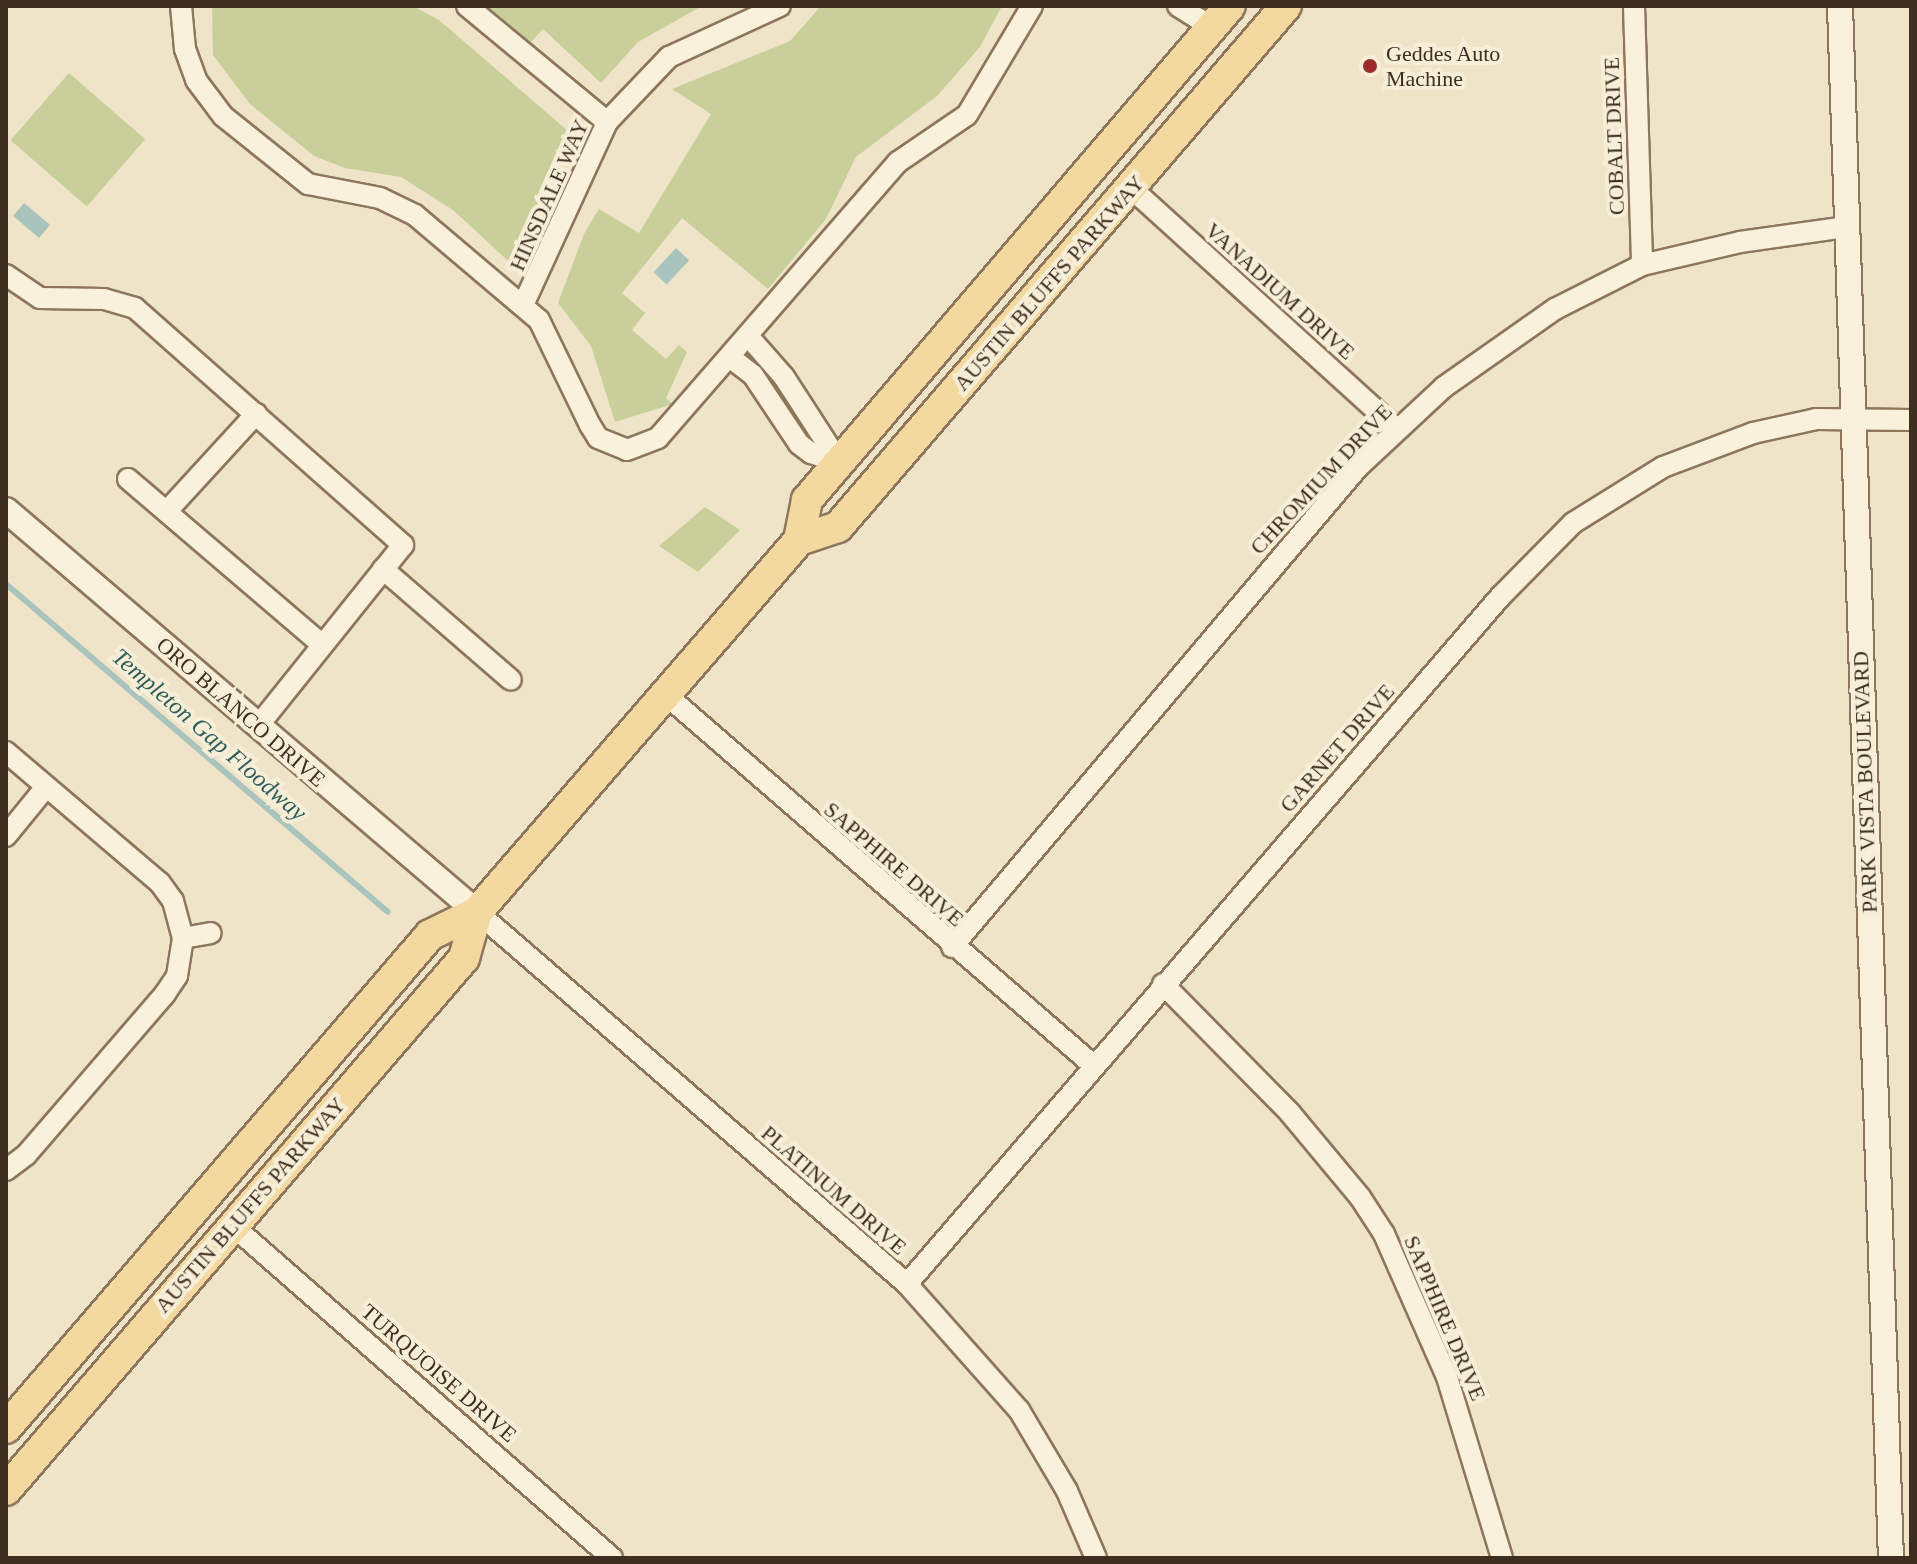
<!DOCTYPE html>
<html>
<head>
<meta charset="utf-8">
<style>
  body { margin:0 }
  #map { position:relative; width:1917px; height:1564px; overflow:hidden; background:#f0e4c8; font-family:"Times New Roman",serif }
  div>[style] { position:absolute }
  .green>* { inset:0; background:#c9cf9b; transform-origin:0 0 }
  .water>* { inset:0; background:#a9c4bc; transform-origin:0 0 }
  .stream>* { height:6px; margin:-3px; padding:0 3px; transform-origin:3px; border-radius:3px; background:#a9c4bc }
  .roads { filter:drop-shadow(2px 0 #8d765c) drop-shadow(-2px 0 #8d765c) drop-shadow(0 2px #8d765c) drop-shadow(0 -2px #8d765c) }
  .minor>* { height:20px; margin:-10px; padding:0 10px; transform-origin:10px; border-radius:10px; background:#faf1dc }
  .tertiary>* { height:24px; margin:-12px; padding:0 12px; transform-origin:12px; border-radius:12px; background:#faf1dc }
  .primary>* { height:30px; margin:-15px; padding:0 15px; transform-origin:15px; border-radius:15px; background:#f3d9a0 }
  .dots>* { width:22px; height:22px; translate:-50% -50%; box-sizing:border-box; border:4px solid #f7eed8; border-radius:50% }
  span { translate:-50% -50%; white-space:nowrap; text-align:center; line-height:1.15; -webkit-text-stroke:8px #f7eed8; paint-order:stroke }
  .poi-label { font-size:22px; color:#3d2e20 }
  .left { translate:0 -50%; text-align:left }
  .street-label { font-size:22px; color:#3d2e20 }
  .water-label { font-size:24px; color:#2f5d5a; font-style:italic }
  .frame { position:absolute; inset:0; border:8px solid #3d2e20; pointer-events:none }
</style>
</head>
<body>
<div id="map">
  <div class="green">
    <i style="clip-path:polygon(212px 6px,413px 6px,439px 20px,568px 131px,536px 201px,548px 217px,519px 271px,453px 210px,401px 177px,345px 168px,314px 156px,250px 104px,213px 55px)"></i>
    <i style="clip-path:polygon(487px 6px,702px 6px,638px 42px,601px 83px,543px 29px,531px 42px)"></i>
    <i style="clip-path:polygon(821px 6px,1002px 6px,980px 47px,937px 96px,856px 157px,826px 219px,768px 289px,682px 218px,622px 293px,645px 313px,632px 330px,666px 359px,679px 345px,687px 352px,666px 398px,673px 404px,615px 422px,591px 346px,558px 303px,584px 234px,599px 209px,639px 233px,711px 114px,672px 89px,790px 41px)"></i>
    <i style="left:69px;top:73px;width:101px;height:89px;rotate:41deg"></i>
    <i style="clip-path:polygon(705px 507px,740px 530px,698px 572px,659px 546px)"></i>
  </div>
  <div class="water">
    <i style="left:24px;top:203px;width:34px;height:17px;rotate:40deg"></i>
    <i style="left:676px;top:248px;width:18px;height:33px;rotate:43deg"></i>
  </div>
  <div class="stream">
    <i style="left:6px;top:584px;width:503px;rotate:40.65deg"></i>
  </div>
  <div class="roads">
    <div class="minor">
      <i style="left:181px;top:6px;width:43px;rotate:84.7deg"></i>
      <i style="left:185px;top:49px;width:33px;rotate:70deg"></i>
      <i style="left:196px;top:80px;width:45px;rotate:53.1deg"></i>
      <i style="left:223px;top:116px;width:109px;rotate:38.7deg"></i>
      <i style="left:308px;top:184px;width:73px;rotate:11deg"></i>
      <i style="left:380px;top:198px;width:39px;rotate:26deg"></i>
      <i style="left:415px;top:215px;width:162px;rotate:40.3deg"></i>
      <i style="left:539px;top:320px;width:117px;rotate:64.1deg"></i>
      <i style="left:590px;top:425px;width:15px;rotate:58deg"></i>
      <i style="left:598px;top:438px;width:31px;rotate:22deg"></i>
      <i style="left:627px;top:450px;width:33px;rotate:-21deg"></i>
      <i style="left:658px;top:438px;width:366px;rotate:-49deg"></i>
      <i style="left:898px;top:162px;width:83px;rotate:-34.3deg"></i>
      <i style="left:967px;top:115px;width:127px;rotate:-59.2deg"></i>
      <i style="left:467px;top:6px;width:182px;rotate:39.6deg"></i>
      <i style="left:1178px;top:6px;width:40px;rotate:32deg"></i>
      <i style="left:1634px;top:6px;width:259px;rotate:88.2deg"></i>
      <i style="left:1131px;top:188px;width:359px;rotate:42.2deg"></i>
      <i style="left:6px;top:275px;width:41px;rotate:34.1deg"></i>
      <i style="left:40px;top:298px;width:64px;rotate:0.9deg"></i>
      <i style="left:104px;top:299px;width:32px;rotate:16deg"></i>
      <i style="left:135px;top:308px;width:358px;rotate:41.5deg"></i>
      <i style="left:403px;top:545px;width:232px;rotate:128.7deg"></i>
      <i style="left:523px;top:305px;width:201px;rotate:-65.3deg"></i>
      <i style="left:607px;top:122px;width:90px;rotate:-46.4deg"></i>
      <i style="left:669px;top:57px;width:122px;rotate:-24.7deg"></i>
      <i style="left:749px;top:337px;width:53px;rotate:48.8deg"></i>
      <i style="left:784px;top:377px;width:101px;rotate:57.1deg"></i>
      <i style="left:731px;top:358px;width:28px;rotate:38deg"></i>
      <i style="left:753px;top:375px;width:83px;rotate:56.3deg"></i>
      <i style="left:799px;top:444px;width:15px;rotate:37deg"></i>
      <i style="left:811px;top:453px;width:29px;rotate:18deg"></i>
      <i style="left:128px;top:479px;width:254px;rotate:40.5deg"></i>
      <i style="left:167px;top:511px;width:132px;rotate:-47.5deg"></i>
      <i style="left:383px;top:569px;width:169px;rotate:40.9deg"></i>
      <i style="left:665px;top:694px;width:566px;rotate:40.92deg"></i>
      <i style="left:6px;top:752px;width:202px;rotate:40.4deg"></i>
      <i style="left:160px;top:883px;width:22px;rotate:54deg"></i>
      <i style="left:173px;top:901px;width:38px;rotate:75deg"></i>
      <i style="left:183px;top:938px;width:38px;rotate:99deg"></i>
      <i style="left:177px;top:976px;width:22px;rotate:124deg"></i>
      <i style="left:165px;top:994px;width:213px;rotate:130.8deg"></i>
      <i style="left:26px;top:1155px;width:25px;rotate:143deg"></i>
      <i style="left:6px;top:836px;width:63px;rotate:-50.8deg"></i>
      <i style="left:477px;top:912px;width:569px;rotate:40.86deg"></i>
      <i style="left:907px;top:1284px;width:169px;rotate:48.4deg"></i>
      <i style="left:1019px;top:1410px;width:94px;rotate:59.3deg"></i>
      <i style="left:1067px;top:1491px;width:73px;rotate:66.6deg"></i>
      <i style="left:183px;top:938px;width:28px;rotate:-10deg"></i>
      <i style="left:952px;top:947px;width:629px;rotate:-49.77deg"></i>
      <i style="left:1358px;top:467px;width:117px;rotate:-42.9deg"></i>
      <i style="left:1444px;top:387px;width:136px;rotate:-35.1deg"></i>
      <i style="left:1555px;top:309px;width:97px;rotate:-26.8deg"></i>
      <i style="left:1642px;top:265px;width:101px;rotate:-13.2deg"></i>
      <i style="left:1740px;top:242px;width:108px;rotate:-8deg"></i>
      <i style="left:1163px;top:984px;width:181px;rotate:45.4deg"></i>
      <i style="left:1290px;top:1113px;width:109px;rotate:50.2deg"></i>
      <i style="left:1360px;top:1197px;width:44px;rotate:57deg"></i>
      <i style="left:1384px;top:1234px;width:156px;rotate:66.2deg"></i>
      <i style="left:1447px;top:1377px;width:189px;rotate:73.1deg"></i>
      <i style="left:233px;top:1226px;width:504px;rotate:41.22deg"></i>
      <i style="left:907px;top:1284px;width:908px;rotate:-49.2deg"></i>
      <i style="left:1500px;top:597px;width:104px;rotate:-45.4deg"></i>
      <i style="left:1573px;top:523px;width:106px;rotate:-31.9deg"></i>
      <i style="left:1663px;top:467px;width:96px;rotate:-20.7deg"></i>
      <i style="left:1753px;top:433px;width:65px;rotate:-12.5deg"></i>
      <i style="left:1816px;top:419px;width:95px;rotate:0.6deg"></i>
    </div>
    <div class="tertiary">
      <i style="left:1840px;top:6px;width:1553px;rotate:88.12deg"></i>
      <i style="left:6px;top:510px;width:619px;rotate:40.48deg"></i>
    </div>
    <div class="primary">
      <i style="left:799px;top:540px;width:41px;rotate:-18.4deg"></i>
      <i style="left:838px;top:527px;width:687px;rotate:-49.31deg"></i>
      <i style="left:6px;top:1428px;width:650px;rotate:-49.3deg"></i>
      <i style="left:430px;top:935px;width:52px;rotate:-26.1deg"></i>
      <i style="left:477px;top:912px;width:492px;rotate:-49.1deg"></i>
      <i style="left:799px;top:540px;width:41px;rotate:-78.7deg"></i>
      <i style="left:807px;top:500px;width:650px;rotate:-49.43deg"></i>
      <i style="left:6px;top:1490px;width:702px;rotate:-49.27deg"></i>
      <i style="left:464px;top:958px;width:48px;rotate:-74.2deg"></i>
    </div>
  </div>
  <div class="dots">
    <i style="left:1370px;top:66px;background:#9e2a2b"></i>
  </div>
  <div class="poi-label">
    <span class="left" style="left:1386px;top:66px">Geddes Auto<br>Machine</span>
  </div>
  <div class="street-label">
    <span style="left:1614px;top:136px;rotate:-92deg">COBALT DRIVE</span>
    <span style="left:549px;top:195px;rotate:-66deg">HINSDALE WAY</span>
    <span style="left:1049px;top:283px;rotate:-49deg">AUSTIN BLUFFS PARKWAY</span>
    <span style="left:1280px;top:291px;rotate:42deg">VANADIUM DRIVE</span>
    <span style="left:1321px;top:479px;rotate:-47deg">CHROMIUM DRIVE</span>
    <span style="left:241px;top:712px;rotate:41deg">ORO BLANCO DRIVE</span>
    <span style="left:1337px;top:748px;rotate:-49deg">GARNET DRIVE</span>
    <span style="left:1865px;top:782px;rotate:-92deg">PARK VISTA BOULEVARD</span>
    <span style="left:894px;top:864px;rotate:41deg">SAPPHIRE DRIVE</span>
    <span style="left:834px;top:1190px;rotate:41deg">PLATINUM DRIVE</span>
    <span style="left:250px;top:1205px;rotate:-49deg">AUSTIN BLUFFS PARKWAY</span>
    <span style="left:1445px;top:1318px;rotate:67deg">SAPPHIRE DRIVE</span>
    <span style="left:439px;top:1373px;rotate:41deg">TURQUOISE DRIVE</span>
  </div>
  <div class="water-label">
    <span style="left:209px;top:735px;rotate:41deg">Templeton Gap Floodway</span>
  </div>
  <div class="frame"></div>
</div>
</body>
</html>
